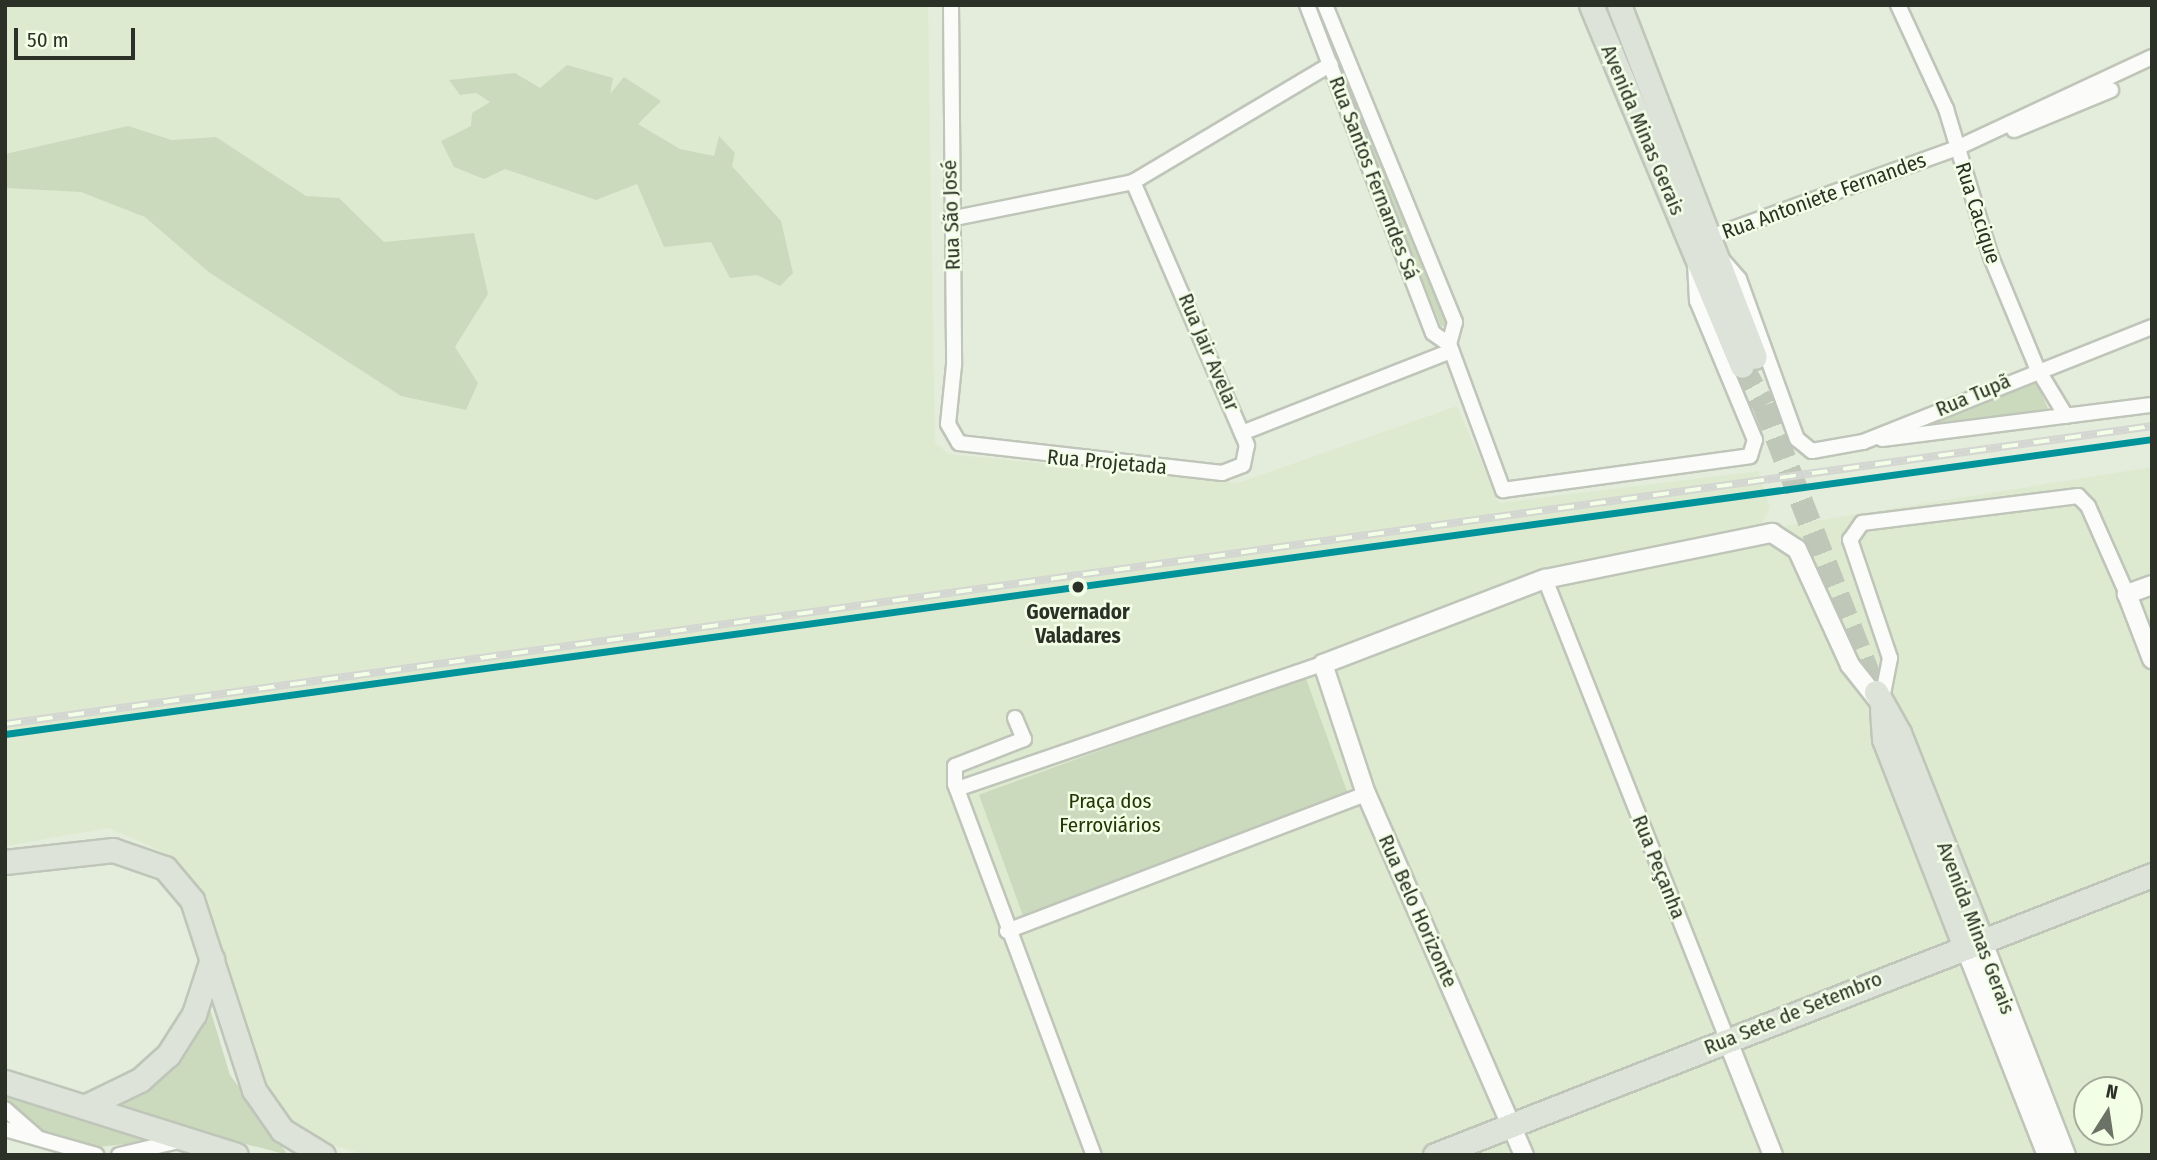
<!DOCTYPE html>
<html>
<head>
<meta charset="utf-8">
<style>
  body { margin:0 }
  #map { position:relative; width:2157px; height:1160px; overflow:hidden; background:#e4ecdc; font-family:"Fira Sans Condensed",sans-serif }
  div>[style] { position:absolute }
  .built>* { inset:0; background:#deead0 }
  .green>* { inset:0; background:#cbd9bc; transform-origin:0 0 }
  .primary-tunnel>* { height:23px; margin-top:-11.5px; transform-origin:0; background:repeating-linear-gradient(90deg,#bfc7b8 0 23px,transparent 0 34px) }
  .roads { filter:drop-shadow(2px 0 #bfc5b9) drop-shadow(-2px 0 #bfc5b9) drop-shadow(0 2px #bfc5b9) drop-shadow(0 -2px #bfc5b9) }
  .minor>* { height:14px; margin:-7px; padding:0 7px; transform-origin:7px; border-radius:7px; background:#fbfcfa }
  .tertiary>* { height:18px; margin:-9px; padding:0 9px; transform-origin:9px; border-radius:9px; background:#fbfcfa }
  .secondary>* { height:19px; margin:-9.5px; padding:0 9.5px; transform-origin:9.5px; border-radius:9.5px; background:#fbfcfa }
  .primary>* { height:23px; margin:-11.5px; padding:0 11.5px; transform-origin:11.5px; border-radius:11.5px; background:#dee3d9 }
  .rail>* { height:8px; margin-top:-4px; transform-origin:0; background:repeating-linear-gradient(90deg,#f3fee7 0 16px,#d4d6d1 0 32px); box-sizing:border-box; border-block:2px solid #d4d6d1 }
  .rail-1>* { height:7px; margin:-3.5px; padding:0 3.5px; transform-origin:3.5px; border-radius:3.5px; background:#00939a }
  .dots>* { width:19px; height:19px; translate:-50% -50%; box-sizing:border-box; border:4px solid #f3fee7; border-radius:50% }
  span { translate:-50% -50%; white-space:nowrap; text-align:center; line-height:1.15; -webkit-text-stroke:5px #f3fee7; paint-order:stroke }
  .street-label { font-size:21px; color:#2c3127 }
  .stop-label { font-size:21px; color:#2c3127; font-weight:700 }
  .park-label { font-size:21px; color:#243504 }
  .frame { position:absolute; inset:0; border:7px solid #2c3127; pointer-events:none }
  .north { position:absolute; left:2073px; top:1076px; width:70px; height:70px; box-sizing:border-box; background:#f3fee7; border:2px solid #a3ac9a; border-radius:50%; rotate:12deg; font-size:19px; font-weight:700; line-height:28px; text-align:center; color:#2c3127 }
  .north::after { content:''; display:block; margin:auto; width:24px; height:32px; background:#6c7266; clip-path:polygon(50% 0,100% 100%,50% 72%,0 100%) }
  .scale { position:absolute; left:14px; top:28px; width:121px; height:32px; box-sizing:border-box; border:4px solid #2c3127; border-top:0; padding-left:9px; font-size:21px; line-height:24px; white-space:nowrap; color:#2c3127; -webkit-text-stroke:5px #f3fee7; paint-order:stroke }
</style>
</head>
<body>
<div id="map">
  <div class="built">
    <i style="clip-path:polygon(evenodd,5px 5px,928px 5px,935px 443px,949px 454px,1238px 483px,1457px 406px,1499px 503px,1758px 471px,1770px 507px,1759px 530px,2152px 467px,2152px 1155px,367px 1155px,321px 1142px,277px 1110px,262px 1089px,249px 1028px,206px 913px,189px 875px,170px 855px,109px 828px,5px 846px,5px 5px,385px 668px,288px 689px,46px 715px,47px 715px,385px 668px,5px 5px,2087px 1090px,2129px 1090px,2129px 1132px,2087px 1132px,2087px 1090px)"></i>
  </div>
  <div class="green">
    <i style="left:1322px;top:5px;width:343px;height:10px;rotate:68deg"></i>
    <i style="clip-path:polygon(567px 65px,613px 78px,610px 94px,624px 77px,661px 101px,638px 124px,680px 149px,714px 156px,719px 136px,735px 153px,732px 166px,781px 221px,793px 273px,780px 286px,757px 275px,730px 278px,711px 242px,664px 247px,637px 184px,596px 200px,505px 169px,484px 179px,454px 167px,441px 141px,471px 126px,472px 113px,490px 102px,476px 93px,460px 95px,449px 80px,515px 73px,540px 88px)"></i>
    <i style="clip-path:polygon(128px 126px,172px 140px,216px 137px,306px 196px,339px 198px,384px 242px,474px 233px,488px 294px,455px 347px,478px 383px,466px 410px,401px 396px,210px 273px,145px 217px,81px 192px,5px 188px,5px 154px)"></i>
    <i style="clip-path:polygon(2033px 375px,2051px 415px,1888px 435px)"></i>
    <i style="left:1305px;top:676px;width:130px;height:347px;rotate:70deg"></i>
    <i style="clip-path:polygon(207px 999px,230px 1075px,288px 1155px,108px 1108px,149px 1087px)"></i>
    <i style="clip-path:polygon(5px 1094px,152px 1141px,90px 1148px,42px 1135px,5px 1102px)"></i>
  </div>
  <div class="primary-tunnel">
    <i style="left:1742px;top:366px;width:45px;rotate:60.6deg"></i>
    <i style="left:1764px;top:405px;width:308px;rotate:68.7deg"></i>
  </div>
  <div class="roads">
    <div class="minor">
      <i style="left:951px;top:5px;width:360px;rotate:89.5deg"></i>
      <i style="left:954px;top:365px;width:59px;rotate:95.8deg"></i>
      <i style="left:948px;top:424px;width:22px;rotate:60deg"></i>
      <i style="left:959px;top:443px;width:265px;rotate:6.5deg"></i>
      <i style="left:1222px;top:473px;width:22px;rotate:-21deg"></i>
      <i style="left:1243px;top:465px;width:20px;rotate:-79deg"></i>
      <i style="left:1247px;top:445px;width:287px;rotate:-113.4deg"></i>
      <i style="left:1307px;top:5px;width:351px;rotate:69deg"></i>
      <i style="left:1433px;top:333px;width:19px;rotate:35deg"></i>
      <i style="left:1449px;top:344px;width:156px;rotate:69.7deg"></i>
      <i style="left:1503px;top:490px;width:249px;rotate:-7.8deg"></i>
      <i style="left:1750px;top:456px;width:17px;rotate:-73deg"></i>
      <i style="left:1755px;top:440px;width:151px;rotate:-112.6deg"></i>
      <i style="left:1697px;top:301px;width:35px;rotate:-93deg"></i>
      <i style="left:1325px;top:5px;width:343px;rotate:67.7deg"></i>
      <i style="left:1455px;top:322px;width:23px;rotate:105deg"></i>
      <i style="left:1898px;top:5px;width:115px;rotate:65.2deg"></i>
      <i style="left:1946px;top:109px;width:155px;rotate:73.1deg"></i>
      <i style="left:1991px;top:257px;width:120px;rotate:67.5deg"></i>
      <i style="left:2037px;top:368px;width:56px;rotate:58.9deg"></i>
      <i style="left:2014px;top:130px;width:105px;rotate:-22.4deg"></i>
      <i style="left:950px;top:219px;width:187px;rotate:-11.4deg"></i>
      <i style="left:1133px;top:182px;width:230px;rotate:-30.8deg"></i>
      <i style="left:1710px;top:237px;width:263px;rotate:-19.8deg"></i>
      <i style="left:1957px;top:148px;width:215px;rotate:-25deg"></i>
      <i style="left:1720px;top:257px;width:29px;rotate:49deg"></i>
      <i style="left:1739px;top:279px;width:170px;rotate:70.1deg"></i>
      <i style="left:1797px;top:439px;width:19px;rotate:39deg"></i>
      <i style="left:1812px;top:451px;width:52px;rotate:-10deg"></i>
      <i style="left:1863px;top:442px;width:311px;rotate:-21.7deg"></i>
      <i style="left:1242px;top:433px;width:225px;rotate:-21.4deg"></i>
      <i style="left:1882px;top:439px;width:272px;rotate:-7.2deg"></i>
      <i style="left:1545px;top:579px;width:495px;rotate:68.4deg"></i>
      <i style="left:1881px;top:704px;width:47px;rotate:-78.9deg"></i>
      <i style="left:1890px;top:658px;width:125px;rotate:-108.7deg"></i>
      <i style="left:1850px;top:540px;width:21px;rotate:-55deg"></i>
      <i style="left:1862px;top:523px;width:218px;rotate:-7.1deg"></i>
      <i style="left:2078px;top:496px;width:14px;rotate:45deg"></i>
      <i style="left:2088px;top:506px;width:96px;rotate:66.1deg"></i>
      <i style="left:1015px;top:718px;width:23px;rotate:67deg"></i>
      <i style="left:1024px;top:739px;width:74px;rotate:158.6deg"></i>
      <i style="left:955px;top:766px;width:18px;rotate:90deg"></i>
      <i style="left:955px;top:784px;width:396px;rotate:69.5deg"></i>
      <i style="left:957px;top:789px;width:387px;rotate:-18.9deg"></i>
      <i style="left:1007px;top:931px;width:384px;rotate:-20.9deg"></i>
      <i style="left:5px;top:1109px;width:41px;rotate:41.1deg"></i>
      <i style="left:5px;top:1129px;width:95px;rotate:15.9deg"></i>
      <i style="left:119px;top:1155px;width:66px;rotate:-13.2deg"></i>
    </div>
    <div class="tertiary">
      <i style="left:2152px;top:585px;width:27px;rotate:160deg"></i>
      <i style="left:2127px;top:594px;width:70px;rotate:69deg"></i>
      <i style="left:1727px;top:1039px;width:125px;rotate:68.4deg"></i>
      <i style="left:1524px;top:1155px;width:394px;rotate:-113.6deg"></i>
      <i style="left:1366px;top:794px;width:137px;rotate:-108.3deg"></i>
      <i style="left:1323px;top:664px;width:238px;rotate:-21deg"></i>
      <i style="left:1545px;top:579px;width:232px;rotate:-11.5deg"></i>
      <i style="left:1772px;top:533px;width:30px;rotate:33deg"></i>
      <i style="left:1797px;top:549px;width:128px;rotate:65.4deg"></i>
      <i style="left:1850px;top:665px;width:50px;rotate:51.5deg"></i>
    </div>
    <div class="secondary">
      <i style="left:1980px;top:937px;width:234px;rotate:68.7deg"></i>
      <i style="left:1964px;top:944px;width:227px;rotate:68.5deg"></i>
    </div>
    <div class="primary">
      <i style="left:1591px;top:5px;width:391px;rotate:67.3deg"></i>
      <i style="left:1619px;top:5px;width:377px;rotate:68.9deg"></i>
      <i style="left:1876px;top:692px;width:47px;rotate:60.7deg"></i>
      <i style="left:1899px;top:733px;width:219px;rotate:68.3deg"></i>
      <i style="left:1882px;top:710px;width:29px;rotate:86deg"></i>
      <i style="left:1884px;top:739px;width:220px;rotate:68.7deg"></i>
      <i style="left:5px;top:862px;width:109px;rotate:-6.3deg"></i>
      <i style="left:113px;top:850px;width:55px;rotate:19.1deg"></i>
      <i style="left:165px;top:868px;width:42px;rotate:49.8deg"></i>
      <i style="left:192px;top:900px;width:200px;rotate:71.9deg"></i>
      <i style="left:254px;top:1090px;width:49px;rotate:55deg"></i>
      <i style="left:282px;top:1130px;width:48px;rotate:31.4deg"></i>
      <i style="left:5px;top:1082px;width:242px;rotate:17.5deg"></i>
      <i style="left:86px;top:1106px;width:60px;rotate:-25.7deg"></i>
      <i style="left:140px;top:1080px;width:38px;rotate:-42deg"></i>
      <i style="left:168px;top:1055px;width:49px;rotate:-57.6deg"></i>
      <i style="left:194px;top:1014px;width:58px;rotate:-71.9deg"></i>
      <i style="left:1435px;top:1155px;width:770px;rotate:-21.33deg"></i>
    </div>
  </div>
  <div class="rail">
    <i style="left:5px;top:724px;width:2168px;rotate:-7.9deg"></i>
  </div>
  <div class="rail-1">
    <i style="left:5px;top:734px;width:2167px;rotate:-7.82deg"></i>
  </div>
  <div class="dots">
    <i style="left:1078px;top:587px;background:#2c3127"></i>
  </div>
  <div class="street-label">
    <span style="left:1643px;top:130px;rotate:67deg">Avenida Minas Gerais</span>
    <span style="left:1374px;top:178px;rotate:69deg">Rua Santos Fernandes Sá</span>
    <span style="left:1824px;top:196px;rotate:-20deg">Rua Antoniete Fernandes</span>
    <span style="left:1978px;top:213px;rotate:72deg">Rua Cacique</span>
    <span style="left:951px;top:215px;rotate:-92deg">Rua São José</span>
    <span style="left:1209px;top:352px;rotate:67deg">Rua Jair Avelar</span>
    <span style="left:1973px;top:395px;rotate:-23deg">Rua Tupã</span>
    <span style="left:1107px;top:462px;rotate:5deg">Rua Projetada</span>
    <span style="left:1659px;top:867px;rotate:68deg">Rua Peçanha</span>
    <span style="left:1418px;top:911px;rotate:66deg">Rua Belo Horizonte</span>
    <span style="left:1976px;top:928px;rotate:69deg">Avenida Minas Gerais</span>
    <span style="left:1793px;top:1013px;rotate:-22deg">Rua Sete de Setembro</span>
  </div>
  <div class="stop-label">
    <span style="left:1078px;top:624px">Governador<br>Valadares</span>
  </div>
  <div class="park-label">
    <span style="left:1110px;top:813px">Praça dos<br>Ferroviários</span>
  </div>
  <div class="frame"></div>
  <div class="north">N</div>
  <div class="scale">50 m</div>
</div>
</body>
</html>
